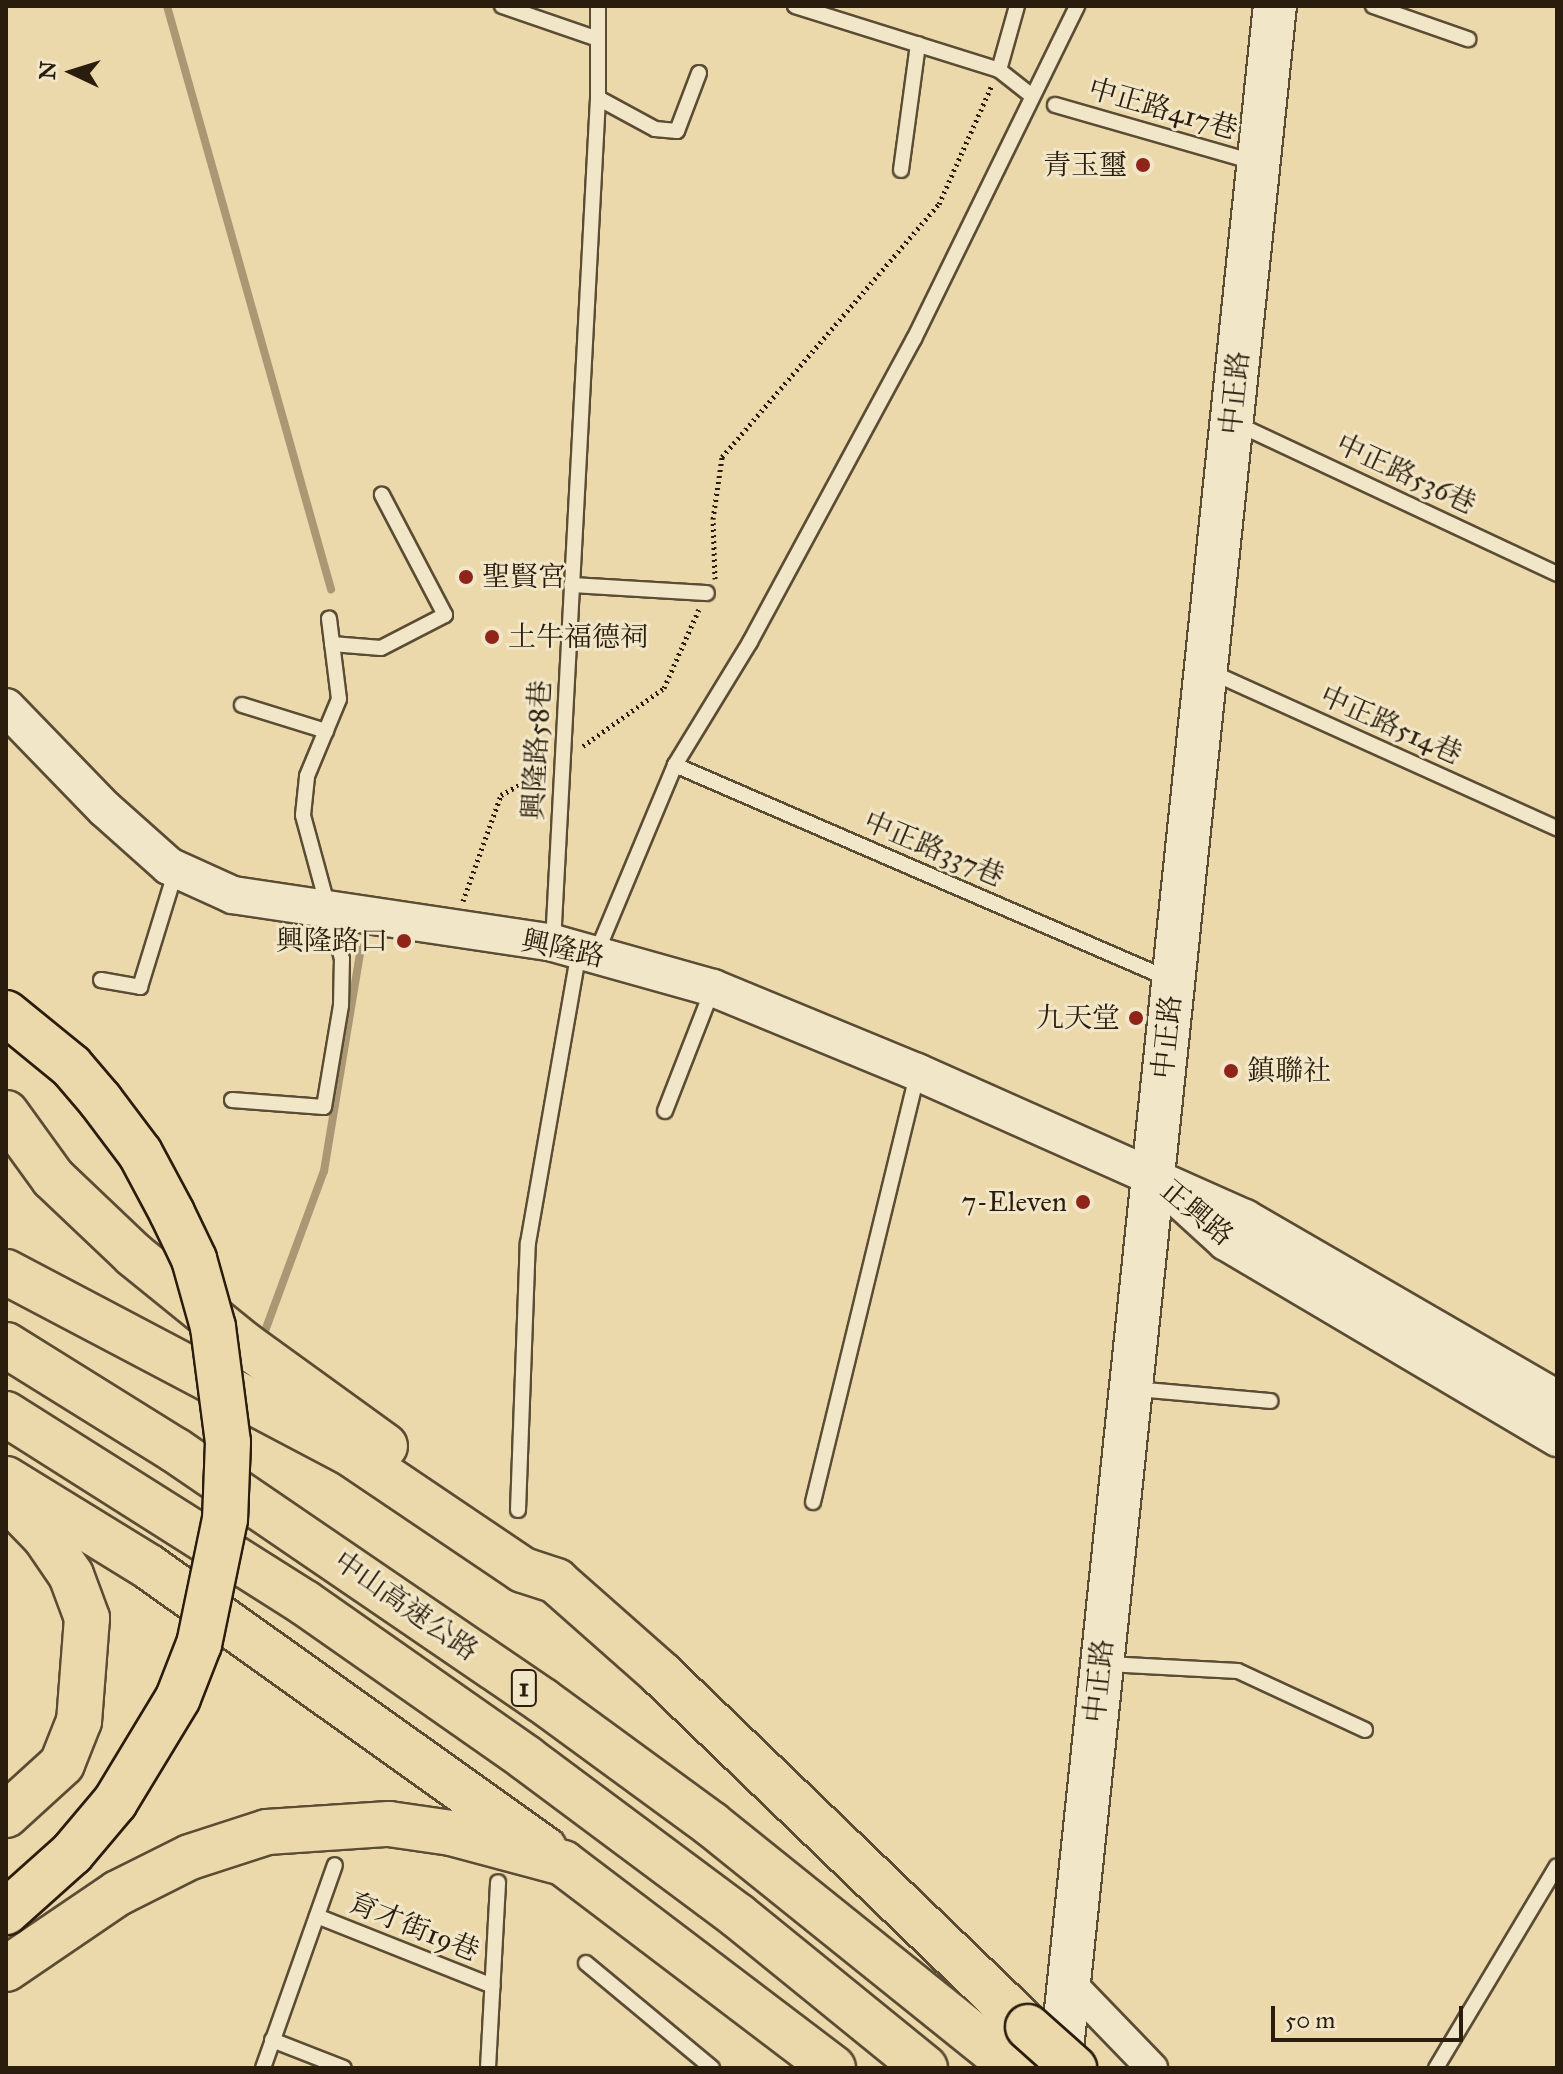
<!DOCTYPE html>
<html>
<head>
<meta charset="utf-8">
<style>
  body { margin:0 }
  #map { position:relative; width:1563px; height:2074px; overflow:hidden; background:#ebd8ab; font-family:"IM FELL Great Primer","Noto Serif TC",serif }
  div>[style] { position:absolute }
  .stream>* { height:8px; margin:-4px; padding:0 4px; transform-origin:4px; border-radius:4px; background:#aa9875 }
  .path>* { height:5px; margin-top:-2.5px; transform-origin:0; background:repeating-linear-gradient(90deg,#2b1d0d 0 2px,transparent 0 6px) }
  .roads { filter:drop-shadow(2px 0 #5b4c34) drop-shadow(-2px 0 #5b4c34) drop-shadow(0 2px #5b4c34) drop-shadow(0 -2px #5b4c34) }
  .service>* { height:14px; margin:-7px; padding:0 7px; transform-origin:7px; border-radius:7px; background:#f2e6c8 }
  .minor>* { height:30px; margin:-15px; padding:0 15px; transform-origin:15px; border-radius:15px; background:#f2e6c8 }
  .tertiary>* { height:36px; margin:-18px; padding:0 18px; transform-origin:18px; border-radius:18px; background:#f2e6c8 }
  .secondary>* { height:42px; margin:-21px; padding:0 21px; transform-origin:21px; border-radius:21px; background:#f2e6c8 }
  .motorway>* { height:44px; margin:-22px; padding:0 22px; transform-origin:22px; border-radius:22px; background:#ebd8ab }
  .bridges { filter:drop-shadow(2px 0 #2b1d0d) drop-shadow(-2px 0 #2b1d0d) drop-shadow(0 2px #2b1d0d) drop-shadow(0 -2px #2b1d0d) }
  .motorway-bridge>* { height:44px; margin:-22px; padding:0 22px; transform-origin:22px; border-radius:22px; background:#ebd8ab }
  .dots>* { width:22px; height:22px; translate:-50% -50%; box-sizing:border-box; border:4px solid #f2e6c8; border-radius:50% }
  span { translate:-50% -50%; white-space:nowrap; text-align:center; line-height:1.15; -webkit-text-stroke:6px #f2e6c8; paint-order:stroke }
  .shield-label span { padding:2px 6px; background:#f2e6c8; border:2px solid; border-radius:6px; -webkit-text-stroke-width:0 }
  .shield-label { font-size:26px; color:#2b1d0d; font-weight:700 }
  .street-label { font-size:28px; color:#2b1d0d }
  .poi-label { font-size:28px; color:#2b1d0d }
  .right { translate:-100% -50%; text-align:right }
  .left { translate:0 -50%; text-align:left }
  .frame { position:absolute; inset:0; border:8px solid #2b1d0d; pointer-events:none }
  .north { position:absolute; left:32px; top:32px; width:80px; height:80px; -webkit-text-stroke:6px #f2e6c8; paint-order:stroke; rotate:274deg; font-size:22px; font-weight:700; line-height:32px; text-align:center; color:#2b1d0d }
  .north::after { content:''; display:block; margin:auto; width:28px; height:36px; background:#2b1d0d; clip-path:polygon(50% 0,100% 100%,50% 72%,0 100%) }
  .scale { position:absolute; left:1271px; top:2006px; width:192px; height:36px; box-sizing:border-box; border:4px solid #2b1d0d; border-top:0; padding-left:10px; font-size:24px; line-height:28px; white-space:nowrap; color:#2b1d0d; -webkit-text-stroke:6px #f2e6c8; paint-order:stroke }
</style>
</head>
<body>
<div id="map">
  <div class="stream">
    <i style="left:167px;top:6px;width:606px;rotate:74.29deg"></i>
    <i style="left:265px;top:1331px;width:171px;rotate:-69.8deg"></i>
    <i style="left:324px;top:1171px;width:227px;rotate:-80.6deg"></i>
  </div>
  <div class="path">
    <i style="left:715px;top:579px;width:60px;rotate:-91.9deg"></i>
    <i style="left:713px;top:519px;width:63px;rotate:-81.7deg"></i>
    <i style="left:722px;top:457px;width:333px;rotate:-49.4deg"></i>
    <i style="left:939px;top:204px;width:130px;rotate:-66deg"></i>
    <i style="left:583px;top:746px;width:100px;rotate:-35.6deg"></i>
    <i style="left:664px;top:688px;width:86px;rotate:-66.1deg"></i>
    <i style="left:463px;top:901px;width:113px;rotate:-70.3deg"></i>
    <i style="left:501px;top:795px;width:50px;rotate:-28.6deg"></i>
  </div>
  <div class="roads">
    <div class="service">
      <i style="left:502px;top:6px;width:98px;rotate:19deg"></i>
      <i style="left:795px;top:6px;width:214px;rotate:17.4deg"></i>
      <i style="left:999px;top:70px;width:42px;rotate:38.2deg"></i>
      <i style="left:1373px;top:6px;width:101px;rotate:19.2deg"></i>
      <i style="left:999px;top:70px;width:66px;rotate:-74.3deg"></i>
      <i style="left:598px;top:98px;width:65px;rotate:28.5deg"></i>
      <i style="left:655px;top:129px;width:22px;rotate:5deg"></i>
      <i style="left:677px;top:131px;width:62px;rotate:-69.2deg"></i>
      <i style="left:1055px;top:105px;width:207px;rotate:16deg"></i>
      <i style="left:901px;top:170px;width:127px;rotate:-82.3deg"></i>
      <i style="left:1235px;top:423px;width:356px;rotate:25.1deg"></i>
      <i style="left:571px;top:585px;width:136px;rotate:3.4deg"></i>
      <i style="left:332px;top:644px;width:49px;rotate:4.7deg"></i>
      <i style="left:381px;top:648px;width:72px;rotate:-27.3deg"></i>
      <i style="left:445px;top:615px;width:136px;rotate:-117.7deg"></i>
      <i style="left:1211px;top:672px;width:380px;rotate:24.3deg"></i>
      <i style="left:242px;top:705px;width:88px;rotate:17.2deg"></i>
      <i style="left:675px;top:765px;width:538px;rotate:23.42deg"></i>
      <i style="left:553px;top:943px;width:846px;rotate:-86.95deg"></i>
      <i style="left:598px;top:98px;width:92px;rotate:-90deg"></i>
      <i style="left:596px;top:954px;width:205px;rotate:-67.3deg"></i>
      <i style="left:675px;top:765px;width:144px;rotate:-58.6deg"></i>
      <i style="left:750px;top:642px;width:345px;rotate:-61.6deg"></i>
      <i style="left:914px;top:339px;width:371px;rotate:-63.9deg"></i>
      <i style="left:101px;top:980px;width:40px;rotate:10deg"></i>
      <i style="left:140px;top:987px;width:122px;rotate:-72.9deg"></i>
      <i style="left:232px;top:1100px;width:92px;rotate:4.4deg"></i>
      <i style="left:324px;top:1107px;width:103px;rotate:-80.5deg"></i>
      <i style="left:341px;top:1005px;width:46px;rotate:-88.8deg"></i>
      <i style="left:342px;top:959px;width:149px;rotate:-105.2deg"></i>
      <i style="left:303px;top:815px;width:39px;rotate:-84deg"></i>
      <i style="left:307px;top:776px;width:83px;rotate:-67.4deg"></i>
      <i style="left:339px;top:699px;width:81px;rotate:-97.1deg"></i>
      <i style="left:665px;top:1111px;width:132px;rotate:-68.7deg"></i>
      <i style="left:1136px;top:1389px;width:135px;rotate:5.1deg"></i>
      <i style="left:813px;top:1502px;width:440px;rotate:-76.3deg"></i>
      <i style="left:518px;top:1510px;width:267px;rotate:-87.9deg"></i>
      <i style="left:528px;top:1243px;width:295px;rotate:-80.1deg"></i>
      <i style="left:1107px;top:1664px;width:131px;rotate:3.1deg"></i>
      <i style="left:1238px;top:1671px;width:140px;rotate:24.9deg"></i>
      <i style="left:317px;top:1916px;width:189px;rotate:21.7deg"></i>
      <i style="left:586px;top:1963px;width:164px;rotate:39.8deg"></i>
      <i style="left:272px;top:2040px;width:77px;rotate:21.3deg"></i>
      <i style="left:263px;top:2068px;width:215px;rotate:-70.5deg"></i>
      <i style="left:488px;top:2068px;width:186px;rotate:-86.9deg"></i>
      <i style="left:1436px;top:2068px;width:235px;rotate:-59.1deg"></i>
    </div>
    <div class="minor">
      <i style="left:1068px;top:1981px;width:121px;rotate:46deg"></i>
    </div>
    <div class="tertiary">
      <i style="left:6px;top:707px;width:142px;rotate:45.9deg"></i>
      <i style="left:105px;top:809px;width:86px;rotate:41.7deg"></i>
      <i style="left:169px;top:866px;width:70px;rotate:24.4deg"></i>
      <i style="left:233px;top:895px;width:324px;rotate:8.5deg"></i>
      <i style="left:553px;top:943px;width:166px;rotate:15.7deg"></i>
      <i style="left:713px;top:988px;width:221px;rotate:22.4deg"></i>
      <i style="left:917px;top:1072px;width:359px;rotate:24deg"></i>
      <i style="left:1245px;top:1218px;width:361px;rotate:30.1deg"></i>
      <i style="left:1180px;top:1200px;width:62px;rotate:42.4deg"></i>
      <i style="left:1226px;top:1242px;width:385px;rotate:30.6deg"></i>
    </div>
    <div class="secondary">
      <i style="left:1060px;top:2068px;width:2073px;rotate:-84.05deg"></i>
    </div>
    <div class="motorway">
      <i style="left:6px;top:1113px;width:80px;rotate:54.1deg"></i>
      <i style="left:53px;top:1178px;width:112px;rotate:43.5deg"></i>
      <i style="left:134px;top:1255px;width:141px;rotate:39deg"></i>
      <i style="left:244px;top:1344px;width:174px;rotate:35.9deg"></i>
      <i style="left:6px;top:1272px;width:386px;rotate:27.8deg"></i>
      <i style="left:348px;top:1452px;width:211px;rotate:34deg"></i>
      <i style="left:523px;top:1570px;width:35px;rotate:18deg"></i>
      <i style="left:556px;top:1581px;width:140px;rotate:41.5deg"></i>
      <i style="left:661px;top:1674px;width:509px;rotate:43.89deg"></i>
      <i style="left:6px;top:1345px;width:199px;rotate:31.9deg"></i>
      <i style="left:175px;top:1450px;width:445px;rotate:34.3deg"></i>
      <i style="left:543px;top:1701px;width:208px;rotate:36.2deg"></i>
      <i style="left:711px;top:1824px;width:390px;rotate:38.8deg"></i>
      <i style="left:6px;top:1414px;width:354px;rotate:32.3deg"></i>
      <i style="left:305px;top:1603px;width:270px;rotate:35deg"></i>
      <i style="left:526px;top:1758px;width:264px;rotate:36.7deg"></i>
      <i style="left:738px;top:1916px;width:241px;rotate:39.1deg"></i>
      <i style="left:6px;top:1479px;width:168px;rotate:31.6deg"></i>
      <i style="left:149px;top:1567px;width:486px;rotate:35.5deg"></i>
      <i style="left:6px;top:1497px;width:56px;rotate:45.7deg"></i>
      <i style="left:45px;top:1537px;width:46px;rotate:55.6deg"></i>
      <i style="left:71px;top:1575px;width:46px;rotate:69.6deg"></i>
      <i style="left:87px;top:1618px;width:103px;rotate:94.4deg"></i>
      <i style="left:79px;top:1721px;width:46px;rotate:111.6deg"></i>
      <i style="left:62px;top:1764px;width:76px;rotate:137.7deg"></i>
      <i style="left:6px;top:1969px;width:135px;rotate:-34.2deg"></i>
      <i style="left:118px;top:1893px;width:80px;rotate:-26.6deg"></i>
      <i style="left:190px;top:1857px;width:81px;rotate:-18deg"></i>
      <i style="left:267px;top:1832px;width:122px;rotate:-3.8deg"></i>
      <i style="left:389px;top:1824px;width:63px;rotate:8.3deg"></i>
      <i style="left:451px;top:1833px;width:116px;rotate:15deg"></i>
      <i style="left:563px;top:1863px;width:339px;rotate:37.2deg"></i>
    </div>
  </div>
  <div class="bridges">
    <div class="motorway-bridge">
      <i style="left:6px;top:1013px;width:84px;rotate:39.2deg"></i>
      <i style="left:71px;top:1066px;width:45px;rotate:49.5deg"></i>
      <i style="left:100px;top:1100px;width:66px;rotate:53deg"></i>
      <i style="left:140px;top:1153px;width:68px;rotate:61.9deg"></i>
      <i style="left:172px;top:1213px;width:51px;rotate:64.4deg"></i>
      <i style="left:194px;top:1259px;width:71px;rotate:74.4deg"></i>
      <i style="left:213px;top:1327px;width:116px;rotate:82.6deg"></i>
      <i style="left:228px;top:1442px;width:77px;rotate:92.2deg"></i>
      <i style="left:225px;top:1519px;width:128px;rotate:101.7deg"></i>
      <i style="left:199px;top:1644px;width:58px;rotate:111.3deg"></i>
      <i style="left:178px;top:1698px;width:122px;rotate:121.2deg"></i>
      <i style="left:115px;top:1802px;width:67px;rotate:130.1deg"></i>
      <i style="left:72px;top:1853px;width:89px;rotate:138.2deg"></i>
      <i style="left:1028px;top:2027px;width:62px;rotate:41.7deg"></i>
    </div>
  </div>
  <div class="dots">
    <i style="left:1143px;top:165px;background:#8f2418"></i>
    <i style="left:466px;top:577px;background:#8f2418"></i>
    <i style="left:492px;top:637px;background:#8f2418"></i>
    <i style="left:404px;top:941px;background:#8f2418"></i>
    <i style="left:1136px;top:1018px;background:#8f2418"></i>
    <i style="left:1231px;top:1071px;background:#8f2418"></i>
    <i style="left:1083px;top:1202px;background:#8f2418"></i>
  </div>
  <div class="shield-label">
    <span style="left:524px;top:1688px">1</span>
  </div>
  <div class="street-label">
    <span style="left:1163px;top:109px;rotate:16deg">中正路417巷</span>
    <span style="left:1235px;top:393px;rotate:-84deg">中正路</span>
    <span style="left:1406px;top:474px;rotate:25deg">中正路536巷</span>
    <span style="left:1391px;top:725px;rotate:24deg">中正路514巷</span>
    <span style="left:537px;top:750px;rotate:-87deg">興隆路58巷</span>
    <span style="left:934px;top:849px;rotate:23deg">中正路337巷</span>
    <span style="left:563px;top:949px;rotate:12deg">興隆路</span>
    <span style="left:1167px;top:1037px;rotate:-84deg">中正路</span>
    <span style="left:1197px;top:1213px;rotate:40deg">正興路</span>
    <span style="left:406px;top:1606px;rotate:35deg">中山高速公路</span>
    <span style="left:1099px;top:1681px;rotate:-84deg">中正路</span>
    <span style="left:414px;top:1927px;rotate:22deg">育才街19巷</span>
  </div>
  <div class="poi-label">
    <span class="right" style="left:1127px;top:165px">青玉璽</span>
    <span class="left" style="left:482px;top:577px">聖賢宮</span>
    <span class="left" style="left:508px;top:637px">土牛福德祠</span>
    <span class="right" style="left:388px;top:941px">興隆路口</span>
    <span class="right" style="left:1120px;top:1018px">九天堂</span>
    <span class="left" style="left:1247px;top:1071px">鎮聯社</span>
    <span class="right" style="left:1067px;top:1202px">7-Eleven</span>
  </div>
  <div class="frame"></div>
  <div class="north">N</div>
  <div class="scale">50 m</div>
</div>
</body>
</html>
